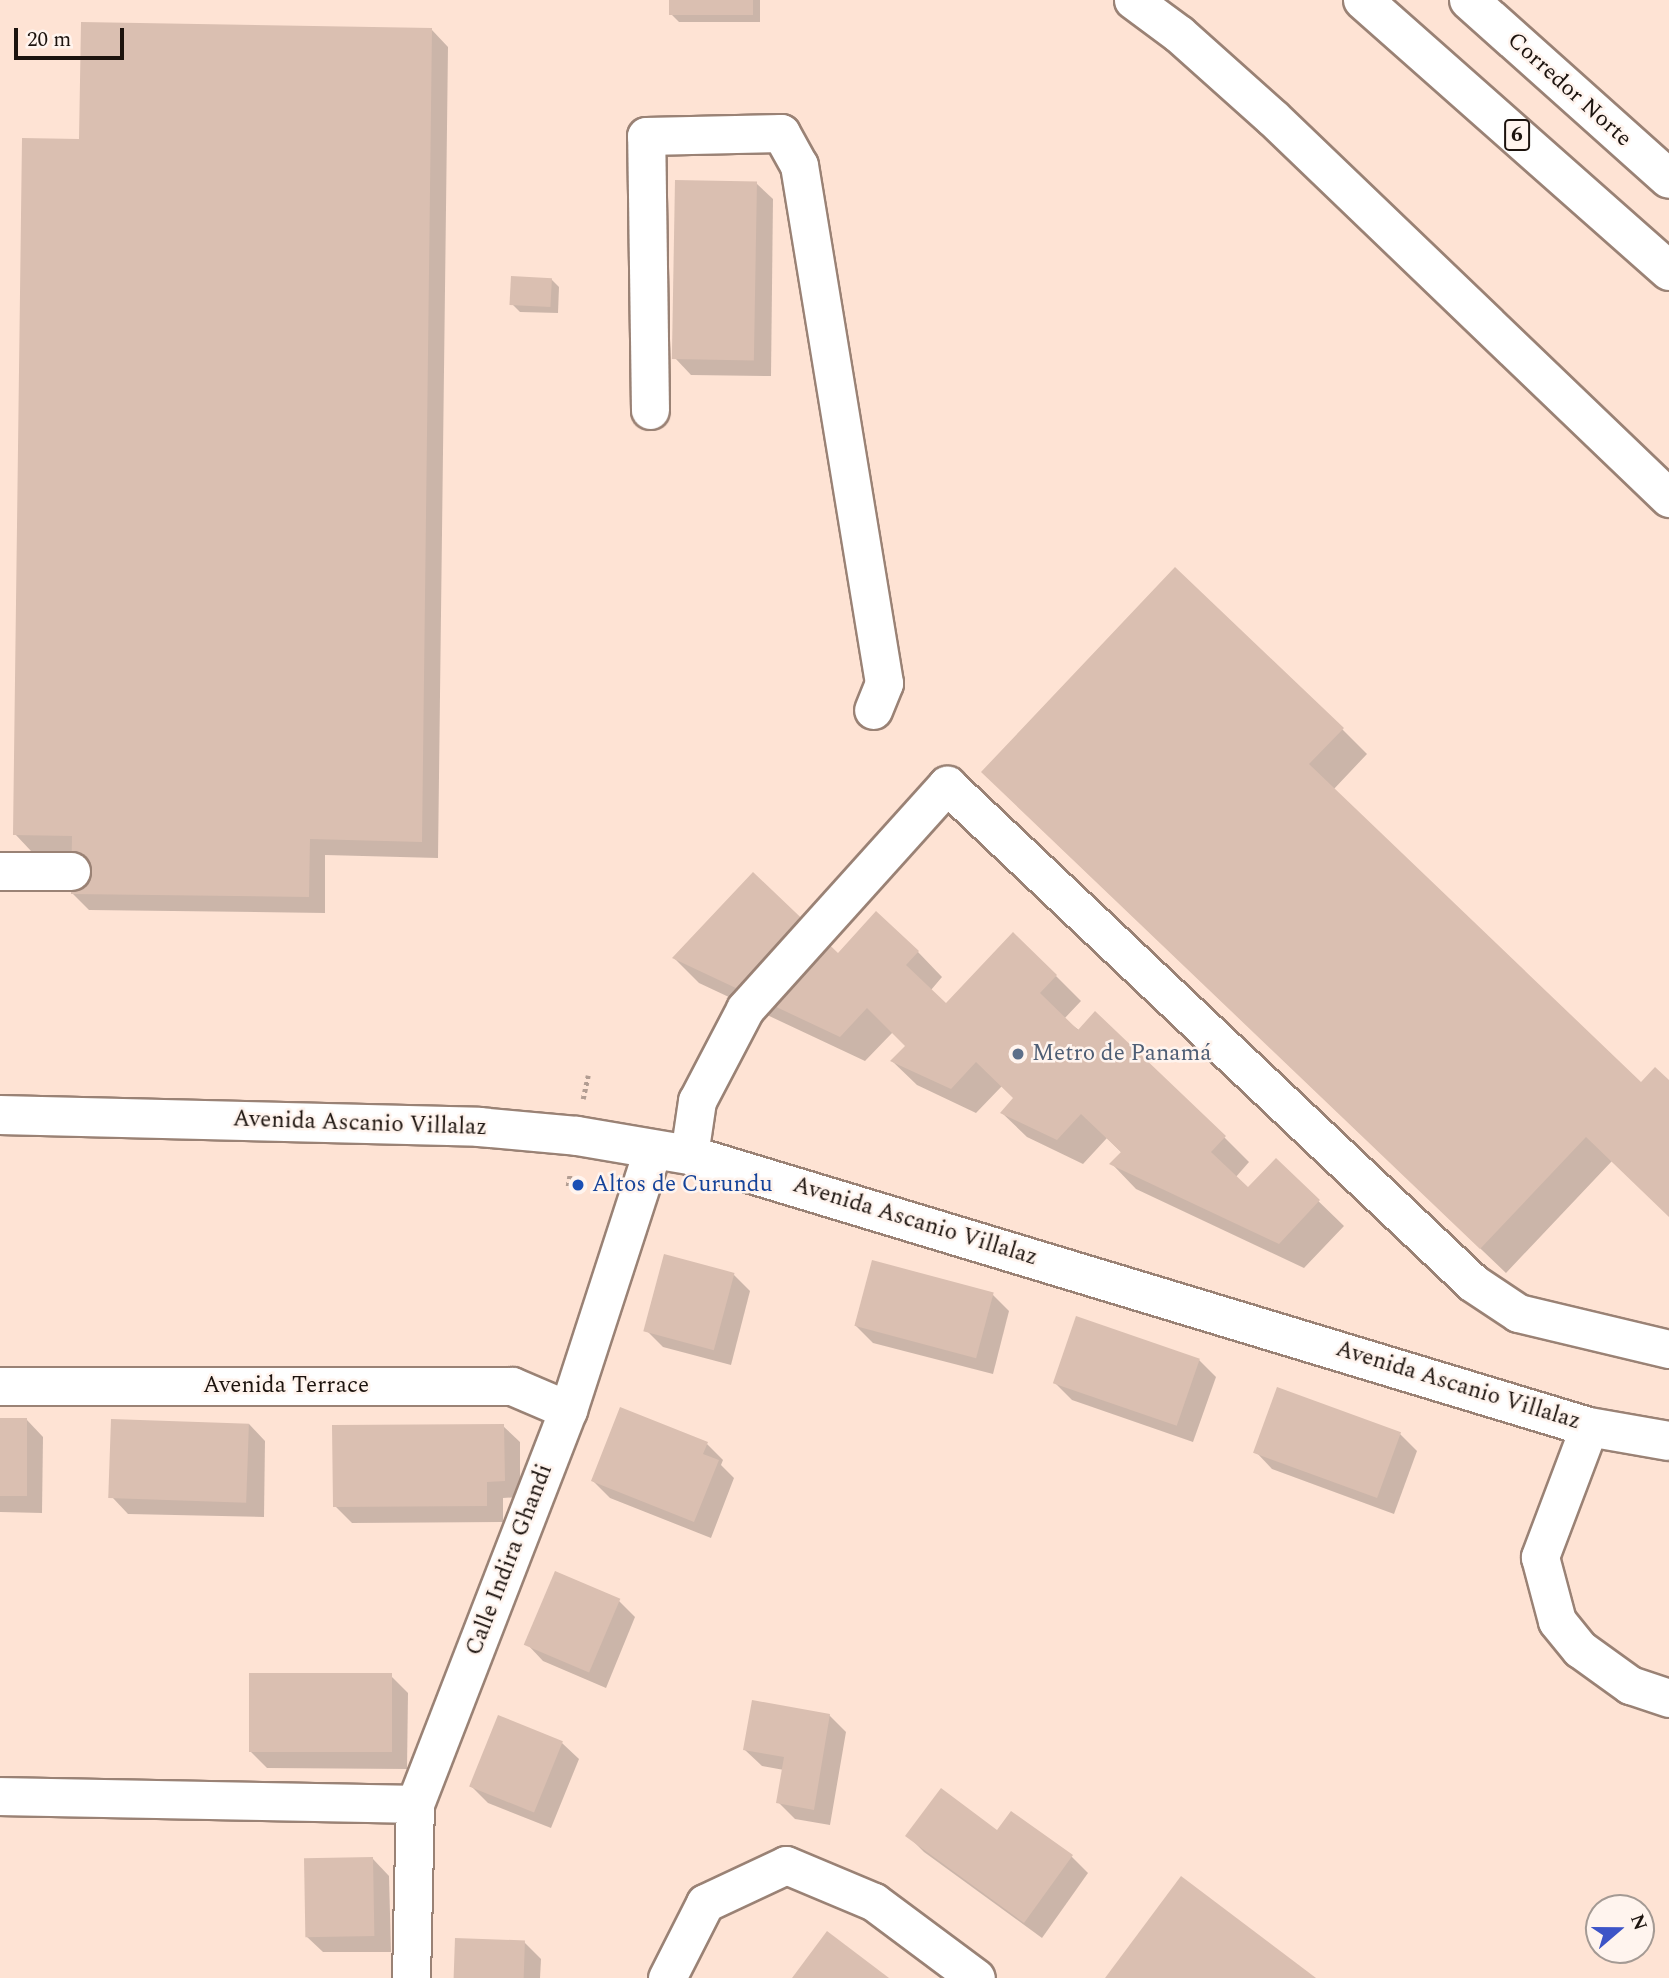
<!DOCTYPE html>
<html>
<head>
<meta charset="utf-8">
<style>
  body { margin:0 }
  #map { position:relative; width:1669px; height:1978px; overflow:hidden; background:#fee3d4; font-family:Spectral,serif }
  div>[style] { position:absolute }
  .shadow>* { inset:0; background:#0003 }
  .building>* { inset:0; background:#dabfb1; transform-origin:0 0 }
  .path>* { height:4.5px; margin-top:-2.25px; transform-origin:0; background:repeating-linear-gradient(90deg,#b29d92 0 3.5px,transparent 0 7px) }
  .roads { filter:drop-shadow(2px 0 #9a8275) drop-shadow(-2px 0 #9a8275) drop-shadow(0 2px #9a8275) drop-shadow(0 -2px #9a8275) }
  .minor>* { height:37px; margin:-18.5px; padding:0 18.5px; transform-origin:18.5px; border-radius:18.5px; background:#fff }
  .major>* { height:38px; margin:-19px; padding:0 19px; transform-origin:19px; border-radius:19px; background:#fff }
  .highway>* { height:38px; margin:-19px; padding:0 19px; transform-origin:19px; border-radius:19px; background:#fff }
  .dots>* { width:19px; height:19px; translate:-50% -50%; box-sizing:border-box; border:4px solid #fff4ee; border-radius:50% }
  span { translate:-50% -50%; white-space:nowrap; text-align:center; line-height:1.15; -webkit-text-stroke:5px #fff4ee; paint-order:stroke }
  .shield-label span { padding:2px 5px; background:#fff4ee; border:2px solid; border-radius:5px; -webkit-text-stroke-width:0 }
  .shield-label { font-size:21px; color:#1c130e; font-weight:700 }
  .street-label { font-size:23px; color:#1c130e }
  .service-label { font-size:23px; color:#4e5e75 }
  .left { translate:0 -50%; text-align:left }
  .transit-label { font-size:23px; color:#164399 }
  .north { position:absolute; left:1585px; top:1894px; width:70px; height:70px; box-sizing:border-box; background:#fff4ee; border:2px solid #a49a94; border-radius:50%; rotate:70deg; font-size:19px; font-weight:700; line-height:28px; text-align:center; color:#1c130e }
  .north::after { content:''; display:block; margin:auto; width:24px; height:32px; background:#3d54c7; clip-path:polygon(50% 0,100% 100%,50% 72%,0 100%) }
  .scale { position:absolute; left:14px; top:28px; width:110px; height:32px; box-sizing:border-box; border:4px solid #1c130e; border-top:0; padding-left:9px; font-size:21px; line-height:24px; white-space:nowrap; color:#1c130e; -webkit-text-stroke:5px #fff4ee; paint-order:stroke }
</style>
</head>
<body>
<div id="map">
  <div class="shadow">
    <i style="clip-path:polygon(671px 0,760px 0,760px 22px,679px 22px,671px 14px)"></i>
    <i style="clip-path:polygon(432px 30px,448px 47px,438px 858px,325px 855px,325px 913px,89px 910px,73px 894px,73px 852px,31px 851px,15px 834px,81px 141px)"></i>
    <i style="clip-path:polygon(756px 183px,773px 199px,771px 376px,691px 375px,675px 358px)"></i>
    <i style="clip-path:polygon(551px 279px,559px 287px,558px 313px,520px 312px,512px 304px)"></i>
    <i style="clip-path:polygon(1342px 729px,1367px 754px,1333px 790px,1641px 1084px,1669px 1083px,1669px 1215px,1612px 1161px,1506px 1273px,1008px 797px)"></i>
    <i style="clip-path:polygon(918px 952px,942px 977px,931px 990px,946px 1005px,1056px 976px,1081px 1001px,1064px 1019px,1224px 1137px,1249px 1162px,1235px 1178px,1248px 1190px,1276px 1160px,1344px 1226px,1304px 1268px,1136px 1189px,1112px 1164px,1122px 1153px,1107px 1138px,1083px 1164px,1027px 1137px,1002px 1113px,1015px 1099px,1002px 1086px,976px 1113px,917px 1085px,892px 1061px,907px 1046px,893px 1032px,865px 1061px,699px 983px,674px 958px)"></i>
    <i style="clip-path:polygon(733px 1274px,750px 1291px,731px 1365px,663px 1347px,646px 1330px)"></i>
    <i style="clip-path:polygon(993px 1295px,1009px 1311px,993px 1374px,873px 1343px,856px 1326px)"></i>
    <i style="clip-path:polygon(1199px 1360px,1216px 1377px,1193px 1442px,1072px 1400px,1055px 1383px)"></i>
    <i style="clip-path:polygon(0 1420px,27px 1420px,43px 1437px,42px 1513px,0 1512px)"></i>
    <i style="clip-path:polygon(249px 1424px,265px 1441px,264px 1517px,128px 1514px,112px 1497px)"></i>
    <i style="clip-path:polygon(503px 1426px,520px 1442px,520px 1497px,503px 1498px,503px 1522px,352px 1523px,335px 1506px)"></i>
    <i style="clip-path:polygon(1400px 1434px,1417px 1451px,1394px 1514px,1272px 1469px,1256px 1452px)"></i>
    <i style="clip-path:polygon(707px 1444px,723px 1460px,721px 1465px,734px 1478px,711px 1538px,610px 1498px,593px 1481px)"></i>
    <i style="clip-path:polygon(619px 1601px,635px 1617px,606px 1688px,543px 1661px,527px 1644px)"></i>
    <i style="clip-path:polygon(391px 1676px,408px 1693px,407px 1769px,267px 1768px,250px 1751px)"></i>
    <i style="clip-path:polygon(829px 1715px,846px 1732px,830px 1825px,795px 1819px,778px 1802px,784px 1770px,762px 1766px,745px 1750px)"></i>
    <i style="clip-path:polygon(562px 1743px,579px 1759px,551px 1828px,488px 1803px,471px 1786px)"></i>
    <i style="clip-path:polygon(997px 1832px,1071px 1856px,1088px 1873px,1042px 1938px,924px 1852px,908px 1836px)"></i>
    <i style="clip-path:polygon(373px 1859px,389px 1876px,391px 1952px,323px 1952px,306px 1936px)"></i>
    <i style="clip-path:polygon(524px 1942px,541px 1959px,540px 1978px,456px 1978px)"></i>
  </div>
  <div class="building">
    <i style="left:669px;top:0;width:84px;height:15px"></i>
    <i style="clip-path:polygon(81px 22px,432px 28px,422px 842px,310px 839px,309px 897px,71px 894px,72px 836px,13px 835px,22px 138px,79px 139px)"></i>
    <i style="left:675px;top:180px;width:82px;height:179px;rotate:1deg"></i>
    <i style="left:511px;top:276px;width:41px;height:29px;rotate:3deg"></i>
    <i style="clip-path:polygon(1175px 567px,1344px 728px,1309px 764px,1641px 1082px,1655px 1067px,1669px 1080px,1669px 1217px,1586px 1137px,1480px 1249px,981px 772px)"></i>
    <i style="clip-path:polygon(753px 872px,838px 953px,876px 911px,919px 951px,906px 965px,946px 1003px,1013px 932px,1057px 975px,1040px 993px,1078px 1030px,1095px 1011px,1226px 1136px,1211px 1152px,1248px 1187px,1276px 1158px,1320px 1200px,1279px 1244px,1109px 1164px,1121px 1152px,1081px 1114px,1057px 1140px,1000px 1113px,1013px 1098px,976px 1062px,951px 1089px,890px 1061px,905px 1046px,867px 1008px,840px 1037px,672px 958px)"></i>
    <i style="left:664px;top:1254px;width:73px;height:80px;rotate:15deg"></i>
    <i style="left:872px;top:1260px;width:126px;height:68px;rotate:15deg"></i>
    <i style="left:1076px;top:1316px;width:131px;height:71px;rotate:19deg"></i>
    <i style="left:1277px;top:1387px;width:132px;height:70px;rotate:20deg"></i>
    <i style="clip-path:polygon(620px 1407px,708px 1442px,703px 1454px,719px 1460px,694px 1522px,591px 1481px)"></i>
    <i style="left:0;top:1418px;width:27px;height:78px"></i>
    <i style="left:111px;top:1419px;width:138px;height:79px;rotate:2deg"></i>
    <i style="clip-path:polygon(504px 1424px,505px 1481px,487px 1482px,487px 1506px,333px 1507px,332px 1425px)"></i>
    <i style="left:555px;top:1571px;width:71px;height:80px;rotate:23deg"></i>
    <i style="left:249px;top:1673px;width:143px;height:79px"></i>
    <i style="clip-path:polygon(752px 1700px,830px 1714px,814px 1810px,776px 1803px,784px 1757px,743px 1750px)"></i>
    <i style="left:498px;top:1715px;width:70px;height:77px;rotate:22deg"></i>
    <i style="clip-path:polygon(941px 1788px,997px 1830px,1011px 1811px,1073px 1855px,1024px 1923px,905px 1836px)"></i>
    <i style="left:373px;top:1857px;width:79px;height:69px;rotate:89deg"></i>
    <i style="clip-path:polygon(1181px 1876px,1316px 1978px,1105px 1978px)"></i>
    <i style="clip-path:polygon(827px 1931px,889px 1978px,792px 1978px)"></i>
    <i style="left:455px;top:1938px;width:70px;height:40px;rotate:2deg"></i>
  </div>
  <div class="path">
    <i style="left:583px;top:1099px;width:24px;rotate:-78deg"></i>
    <i style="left:568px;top:1186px;width:13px;rotate:-81deg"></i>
  </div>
  <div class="roads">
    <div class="minor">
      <i style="left:1133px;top:0;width:57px;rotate:36.5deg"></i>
      <i style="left:1179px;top:34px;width:126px;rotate:41.8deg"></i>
      <i style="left:1273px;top:118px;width:549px;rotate:43.82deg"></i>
      <i style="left:650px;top:410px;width:274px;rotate:-90.8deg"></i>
      <i style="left:646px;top:136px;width:135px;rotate:-1.3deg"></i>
      <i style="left:781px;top:133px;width:37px;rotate:61deg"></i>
      <i style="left:799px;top:165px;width:525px;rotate:80.68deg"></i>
      <i style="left:884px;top:683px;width:29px;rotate:112deg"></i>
      <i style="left:0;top:871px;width:71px"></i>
      <i style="left:689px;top:1155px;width:55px;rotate:-81.6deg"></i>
      <i style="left:697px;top:1101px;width:104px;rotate:-62.4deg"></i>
      <i style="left:745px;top:1009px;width:302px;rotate:-48deg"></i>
      <i style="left:947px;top:785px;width:724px;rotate:43.43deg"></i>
      <i style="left:1473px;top:1283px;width:54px;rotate:33.7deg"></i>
      <i style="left:1518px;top:1313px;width:155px;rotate:13.4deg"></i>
      <i style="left:0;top:1386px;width:512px"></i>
      <i style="left:512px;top:1386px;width:61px;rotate:23.2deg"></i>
      <i style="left:1589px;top:1427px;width:139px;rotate:110.7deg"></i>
      <i style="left:1540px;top:1557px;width:66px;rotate:75.1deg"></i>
      <i style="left:1557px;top:1621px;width:36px;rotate:51deg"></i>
      <i style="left:1580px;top:1649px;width:62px;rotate:35.8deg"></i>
      <i style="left:1630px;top:1685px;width:41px;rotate:18.4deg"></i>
      <i style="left:0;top:1796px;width:415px;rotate:1.1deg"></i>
      <i style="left:411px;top:1978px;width:174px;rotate:-88.7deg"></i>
      <i style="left:415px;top:1804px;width:423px;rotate:-68.8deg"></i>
      <i style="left:568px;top:1410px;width:274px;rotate:-72deg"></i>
      <i style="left:667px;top:1978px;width:84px;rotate:-63.1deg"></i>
      <i style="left:705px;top:1903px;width:89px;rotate:-25.1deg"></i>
      <i style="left:786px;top:1865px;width:95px;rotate:22.8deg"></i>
      <i style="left:874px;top:1902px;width:127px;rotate:36.7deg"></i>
    </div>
    <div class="major">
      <i style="left:0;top:1115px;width:479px;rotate:1.4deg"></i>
      <i style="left:479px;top:1127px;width:98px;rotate:5.2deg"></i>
      <i style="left:577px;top:1136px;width:114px;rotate:9.6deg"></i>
      <i style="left:689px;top:1155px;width:940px;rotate:16.82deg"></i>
      <i style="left:1589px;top:1427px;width:81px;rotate:9.9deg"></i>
    </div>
    <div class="highway">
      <i style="left:1363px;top:0;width:409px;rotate:41.5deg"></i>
      <i style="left:1469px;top:0;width:268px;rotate:41.8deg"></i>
    </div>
  </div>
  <div class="dots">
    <i style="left:1018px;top:1054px;background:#5c6f8a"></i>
    <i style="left:578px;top:1185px;background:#1a4fb4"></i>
  </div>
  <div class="shield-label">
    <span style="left:1517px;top:135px">6</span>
  </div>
  <div class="street-label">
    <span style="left:1569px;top:90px;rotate:42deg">Corredor Norte</span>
    <span style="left:360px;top:1124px;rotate:2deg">Avenida Ascanio Villalaz</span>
    <span style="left:915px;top:1222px;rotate:17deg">Avenida Ascanio Villalaz</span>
    <span style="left:286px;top:1386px">Avenida Terrace</span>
    <span style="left:1458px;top:1386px;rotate:17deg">Avenida Ascanio Villalaz</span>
    <span style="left:510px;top:1560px;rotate:-69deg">Calle Indira Ghandi</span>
  </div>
  <div class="service-label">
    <span class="left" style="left:1032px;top:1054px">Metro de Panamá</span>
  </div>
  <div class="transit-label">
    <span class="left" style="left:592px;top:1185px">Altos de Curundu</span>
  </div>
  <div class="north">N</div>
  <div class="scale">20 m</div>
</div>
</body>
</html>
